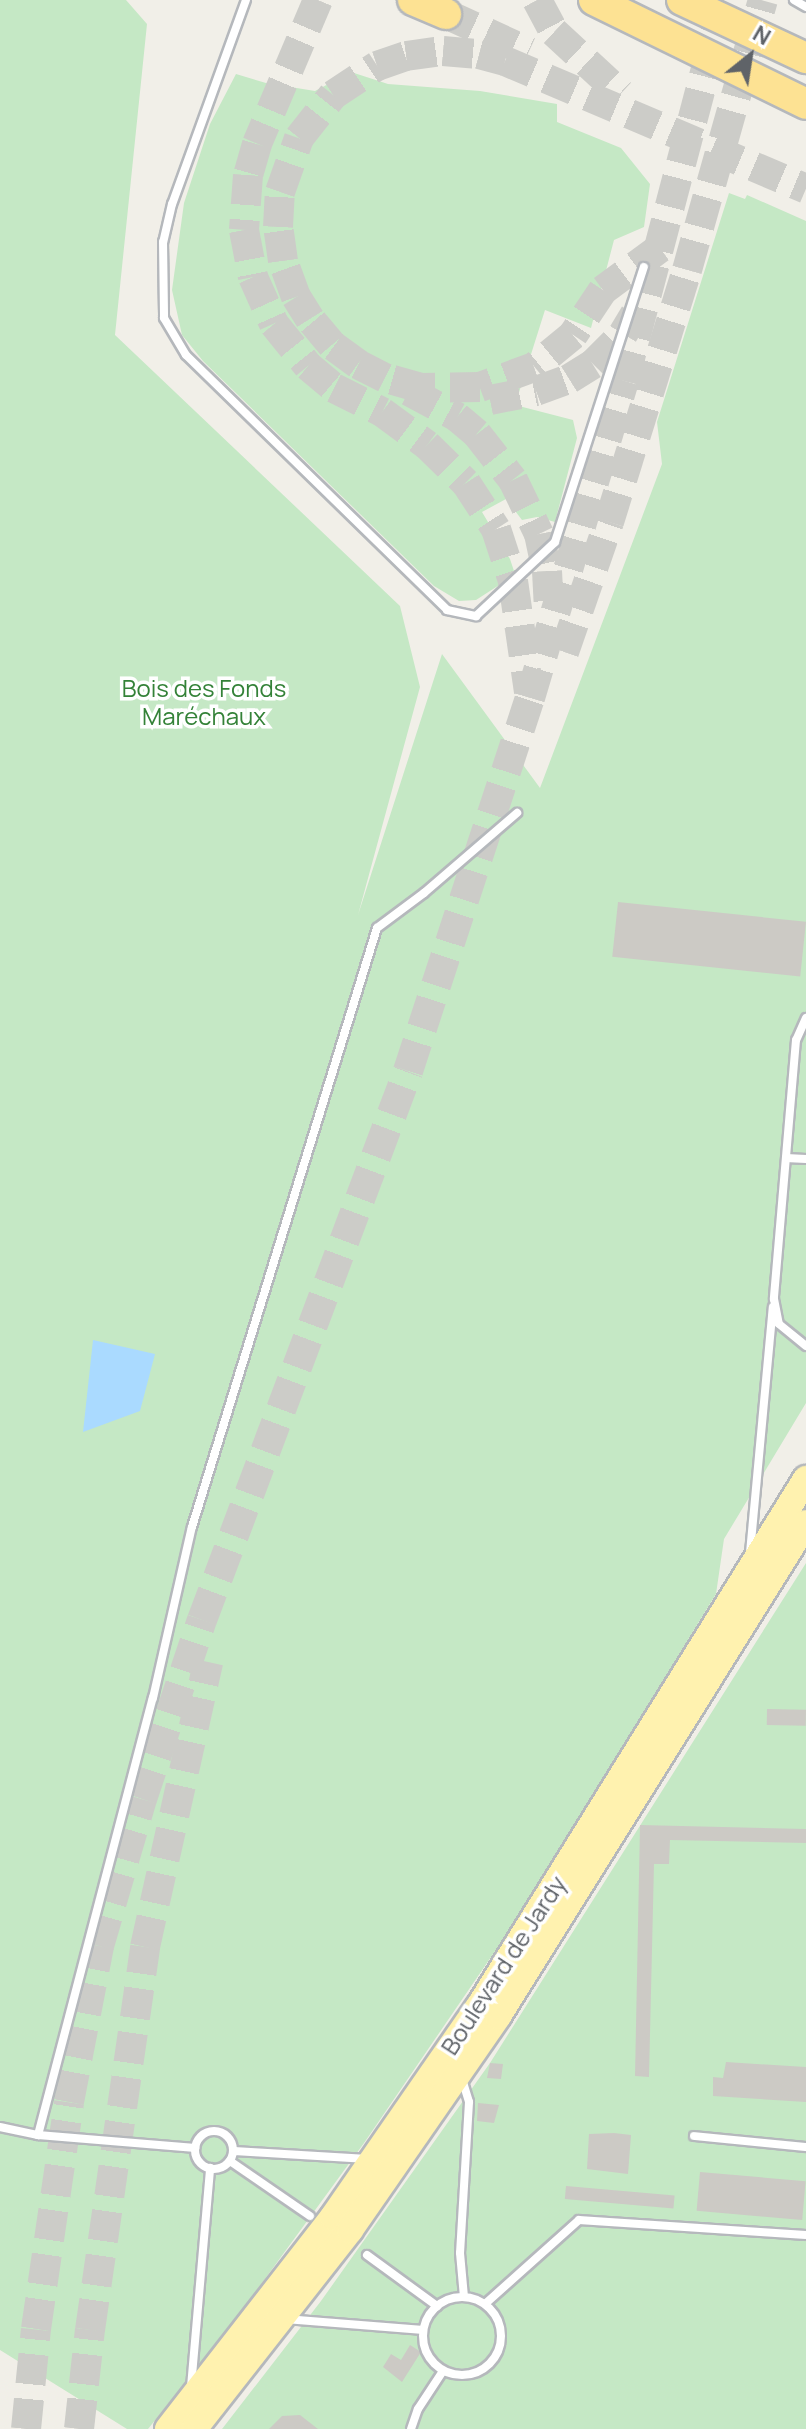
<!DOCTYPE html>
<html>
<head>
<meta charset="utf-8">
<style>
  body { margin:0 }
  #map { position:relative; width:806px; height:2429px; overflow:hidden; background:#f1efe8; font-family:Manrope,sans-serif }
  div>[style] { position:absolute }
  .green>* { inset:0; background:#c5e8c5 }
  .water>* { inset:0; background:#aadaff }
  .building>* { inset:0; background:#cccac5; transform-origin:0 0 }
  .highway-tunnel>* { height:30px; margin-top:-15px; transform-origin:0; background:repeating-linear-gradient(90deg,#ccccc8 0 30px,transparent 0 45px) }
  .roads { filter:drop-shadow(2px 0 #b5b8bc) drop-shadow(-2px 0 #b5b8bc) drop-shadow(0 2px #b5b8bc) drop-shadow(0 -2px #b5b8bc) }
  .lane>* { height:8px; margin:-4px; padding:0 4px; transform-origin:4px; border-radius:4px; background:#fff }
  .lane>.ring { margin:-4px; padding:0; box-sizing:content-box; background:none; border:8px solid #fff; border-radius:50% }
  .primary>* { height:26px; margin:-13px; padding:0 13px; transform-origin:13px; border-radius:13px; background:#fff2af }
  .highway>* { height:30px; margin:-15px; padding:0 15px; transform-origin:15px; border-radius:15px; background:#fde293 }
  span { translate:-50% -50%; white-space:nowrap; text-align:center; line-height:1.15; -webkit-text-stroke:7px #fff; paint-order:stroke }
  .park-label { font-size:24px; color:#348238 }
  .street-label { font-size:24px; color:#5f6368 }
  .north { position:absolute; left:710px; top:16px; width:80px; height:80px; -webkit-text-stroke:6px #fff; paint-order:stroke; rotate:30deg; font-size:22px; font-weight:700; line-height:32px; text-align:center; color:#5f6368 }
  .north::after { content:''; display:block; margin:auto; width:28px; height:36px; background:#5f6368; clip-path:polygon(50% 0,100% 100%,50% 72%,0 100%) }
</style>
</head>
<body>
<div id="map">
  <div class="green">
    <i style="clip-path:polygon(0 0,126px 0,147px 24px,115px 335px,400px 606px,420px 687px,358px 915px,442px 654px,540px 788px,662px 464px,657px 422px,729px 193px,745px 199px,747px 195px,806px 221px,806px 1403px,724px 1539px,716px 1594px,634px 1728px,623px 1753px,608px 1770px,549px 1866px,547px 1875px,364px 2143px,235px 2320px,148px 2429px,127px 2429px,0 2350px)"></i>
    <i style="clip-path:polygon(351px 72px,388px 84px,480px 91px,557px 104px,557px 122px,621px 148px,650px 184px,644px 227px,614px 240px,591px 328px,545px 310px,515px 405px,573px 420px,577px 438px,555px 522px,537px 517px,522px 520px,506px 499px,482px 512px,510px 559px,514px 571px,507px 580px,476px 600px,459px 601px,434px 586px,203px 361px,182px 335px,172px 290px,184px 203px,210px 124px,236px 74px,266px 83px,315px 91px)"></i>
    <i style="clip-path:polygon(806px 1563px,806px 2429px,222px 2429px,321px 2301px,490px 2063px)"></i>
  </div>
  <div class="water">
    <i style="clip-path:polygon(93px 1340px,155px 1354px,140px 1411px,83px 1432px)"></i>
  </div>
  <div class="building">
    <i style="left:618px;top:902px;width:189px;height:55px;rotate:6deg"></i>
    <i style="left:767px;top:1709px;width:39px;height:16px;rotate:1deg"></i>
    <i style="clip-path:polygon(640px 1825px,806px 1829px,806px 1843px,670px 1840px,669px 1864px,654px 1864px,649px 2077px,635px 2076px)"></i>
    <i style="clip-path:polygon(726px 2062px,806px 2067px,806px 2102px,713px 2096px,713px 2077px,723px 2078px)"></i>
    <i style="clip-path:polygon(490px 2063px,503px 2064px,501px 2079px,487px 2078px)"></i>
    <i style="clip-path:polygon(478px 2103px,499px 2105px,494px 2123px,477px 2121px)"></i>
    <i style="clip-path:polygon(614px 2133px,631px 2135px,628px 2174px,587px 2169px,589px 2134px)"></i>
    <i style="left:700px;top:2172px;width:106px;height:39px;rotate:5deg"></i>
    <i style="left:566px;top:2186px;width:109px;height:13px;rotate:5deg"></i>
    <i style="clip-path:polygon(410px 2345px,421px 2352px,402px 2382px,383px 2367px,391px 2354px,401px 2360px)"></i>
    <i style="clip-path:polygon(300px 2415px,318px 2429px,269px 2429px,282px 2416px)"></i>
  </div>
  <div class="highway-tunnel">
    <i style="left:318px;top:0;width:156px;rotate:113deg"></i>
    <i style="left:257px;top:144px;width:32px;rotate:106deg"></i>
    <i style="left:248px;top:175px;width:55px;rotate:94.2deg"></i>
    <i style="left:244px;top:230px;width:48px;rotate:79.2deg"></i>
    <i style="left:253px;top:277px;width:51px;rotate:65.9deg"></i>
    <i style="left:274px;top:324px;width:54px;rotate:51deg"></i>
    <i style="left:308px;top:366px;width:34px;rotate:40deg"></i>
    <i style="left:334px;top:388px;width:54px;rotate:26.6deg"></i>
    <i style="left:382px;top:412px;width:56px;rotate:36.3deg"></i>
    <i style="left:427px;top:445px;width:54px;rotate:44.3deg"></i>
    <i style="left:466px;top:483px;width:55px;rotate:56.9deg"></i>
    <i style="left:496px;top:529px;width:55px;rotate:71.9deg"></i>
    <i style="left:513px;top:581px;width:112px;rotate:81.8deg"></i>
    <i style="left:537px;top:0;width:36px;rotate:62deg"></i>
    <i style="left:554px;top:32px;width:91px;rotate:42.8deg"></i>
    <i style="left:446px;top:14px;width:91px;rotate:24.6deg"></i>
    <i style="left:660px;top:248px;width:71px;rotate:143.6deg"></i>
    <i style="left:603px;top:290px;width:54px;rotate:123.7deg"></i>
    <i style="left:573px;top:335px;width:50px;rotate:140.6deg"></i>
    <i style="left:534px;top:367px;width:58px;rotate:159.7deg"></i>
    <i style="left:480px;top:387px;width:59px;rotate:179deg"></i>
    <i style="left:421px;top:388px;width:37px;rotate:-164deg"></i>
    <i style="left:385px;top:378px;width:30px;rotate:-153deg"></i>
    <i style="left:358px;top:364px;width:32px;rotate:-144deg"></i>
    <i style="left:332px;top:345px;width:34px;rotate:-130deg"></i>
    <i style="left:310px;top:319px;width:26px;rotate:-122deg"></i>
    <i style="left:296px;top:297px;width:38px;rotate:-110deg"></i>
    <i style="left:283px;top:261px;width:34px;rotate:-98deg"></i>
    <i style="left:278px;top:227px;width:35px;rotate:-87deg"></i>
    <i style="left:280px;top:192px;width:57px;rotate:-70.6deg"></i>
    <i style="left:299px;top:138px;width:55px;rotate:-51.7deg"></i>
    <i style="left:333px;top:95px;width:53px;rotate:-33.4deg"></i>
    <i style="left:377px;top:66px;width:31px;rotate:-19deg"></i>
    <i style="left:406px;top:56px;width:37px;rotate:-8deg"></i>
    <i style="left:443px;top:51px;width:36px;rotate:5deg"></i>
    <i style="left:479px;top:54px;width:27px;rotate:15deg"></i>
    <i style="left:505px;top:61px;width:327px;rotate:23deg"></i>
    <i style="left:409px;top:391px;width:55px;rotate:28.4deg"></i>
    <i style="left:457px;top:417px;width:26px;rotate:40deg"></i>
    <i style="left:477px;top:434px;width:58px;rotate:52deg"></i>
    <i style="left:513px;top:480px;width:60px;rotate:64.3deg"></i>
    <i style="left:539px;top:534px;width:38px;rotate:78deg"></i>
    <i style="left:547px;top:571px;width:39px;rotate:87deg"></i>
    <i style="left:490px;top:400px;width:47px;rotate:-11.1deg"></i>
    <i style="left:536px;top:391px;width:35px;rotate:-20deg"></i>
    <i style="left:569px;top:379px;width:28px;rotate:-32deg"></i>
    <i style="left:593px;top:364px;width:42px;rotate:-45deg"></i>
    <i style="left:623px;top:334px;width:23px;rotate:-59deg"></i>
    <i style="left:564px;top:652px;width:138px;rotate:-70.9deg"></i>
    <i style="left:609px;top:522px;width:264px;rotate:-72.8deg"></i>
    <i style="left:687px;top:270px;width:280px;rotate:-74.3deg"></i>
    <i style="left:26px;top:2429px;width:100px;rotate:-84.3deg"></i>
    <i style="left:36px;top:2329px;width:229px;rotate:-81.7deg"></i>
    <i style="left:69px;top:2102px;width:159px;rotate:-79.1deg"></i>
    <i style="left:99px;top:1946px;width:153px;rotate:-73.7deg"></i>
    <i style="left:142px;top:1799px;width:189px;rotate:-71.5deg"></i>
    <i style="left:202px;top:1620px;width:586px;rotate:-69.43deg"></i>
    <i style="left:408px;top:1071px;width:392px;rotate:-71.9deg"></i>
    <i style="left:530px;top:698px;width:331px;rotate:-73.5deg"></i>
    <i style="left:624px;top:381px;width:394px;rotate:-75.3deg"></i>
    <i style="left:79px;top:2429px;width:100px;rotate:-83.7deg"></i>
    <i style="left:90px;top:2330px;width:387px;rotate:-81.8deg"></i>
    <i style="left:145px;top:1947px;width:292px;rotate:-77.5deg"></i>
  </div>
  <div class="roads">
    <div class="lane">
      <i style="left:246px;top:0;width:217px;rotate:109.9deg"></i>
      <i style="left:172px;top:204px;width:39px;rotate:103deg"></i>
      <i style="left:163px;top:242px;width:76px;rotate:89.2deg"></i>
      <i style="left:164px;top:318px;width:43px;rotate:59.3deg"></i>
      <i style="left:186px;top:355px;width:365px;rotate:44.3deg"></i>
      <i style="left:447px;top:610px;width:30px;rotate:12deg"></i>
      <i style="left:476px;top:616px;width:108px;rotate:-43.1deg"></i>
      <i style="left:555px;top:542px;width:289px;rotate:-72.1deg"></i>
      <i style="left:794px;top:0;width:14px;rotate:30deg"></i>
      <i style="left:806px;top:1018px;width:24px;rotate:114deg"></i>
      <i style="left:796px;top:1040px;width:260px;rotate:94.9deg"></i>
      <i style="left:774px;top:1299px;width:25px;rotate:79deg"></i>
      <i style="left:779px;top:1324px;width:35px;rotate:39deg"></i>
      <i style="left:786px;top:1158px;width:20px;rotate:3deg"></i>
      <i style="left:750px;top:1553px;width:247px;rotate:-84.7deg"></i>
      <i style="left:462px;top:2079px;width:24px;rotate:73deg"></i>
      <i style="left:469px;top:2102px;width:151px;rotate:93.4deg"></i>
      <i style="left:460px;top:2253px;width:44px;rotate:84.8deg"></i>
      <i style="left:0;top:2127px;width:39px;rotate:12deg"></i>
      <i style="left:38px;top:2135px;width:158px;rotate:4.7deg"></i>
      <i class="ring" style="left:195px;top:2131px;width:30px;height:30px"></i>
      <i style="left:38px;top:2135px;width:452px;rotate:-75.3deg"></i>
      <i style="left:153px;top:1698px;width:175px;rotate:-77.2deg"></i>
      <i style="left:192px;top:1527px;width:627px;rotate:-72.84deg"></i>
      <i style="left:377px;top:928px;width:59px;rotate:-36.7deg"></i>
      <i style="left:424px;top:893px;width:123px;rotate:-40.7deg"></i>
      <i style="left:694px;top:2136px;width:113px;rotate:5.6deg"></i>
      <i style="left:234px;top:2151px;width:134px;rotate:3.4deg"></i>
      <i style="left:230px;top:2161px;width:97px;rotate:34.5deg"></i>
      <i style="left:367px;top:2255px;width:87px;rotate:36.1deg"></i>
      <i class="ring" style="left:423px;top:2297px;width:70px;height:70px"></i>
      <i style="left:485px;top:2304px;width:126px;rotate:-41.8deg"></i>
      <i style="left:579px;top:2220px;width:227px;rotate:3.8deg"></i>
      <i style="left:286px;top:2319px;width:137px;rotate:4.6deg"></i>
      <i style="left:191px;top:2387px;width:220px;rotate:-85deg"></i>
      <i style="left:411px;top:2429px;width:21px;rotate:-71deg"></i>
      <i style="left:418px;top:2409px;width:45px;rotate:-56.7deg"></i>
    </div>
    <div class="primary">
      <i style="left:168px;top:2429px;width:269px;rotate:-52.1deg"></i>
      <i style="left:333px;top:2217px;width:258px;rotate:-55.3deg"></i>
      <i style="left:480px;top:2005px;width:619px;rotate:-58.21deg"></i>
      <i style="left:194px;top:2429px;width:253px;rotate:-51.9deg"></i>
      <i style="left:350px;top:2230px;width:260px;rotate:-55.3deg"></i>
      <i style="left:498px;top:2016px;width:581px;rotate:-58.01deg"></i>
    </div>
    <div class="highway">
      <i style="left:413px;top:0;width:36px;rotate:23deg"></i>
      <i style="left:594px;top:0;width:236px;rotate:26.1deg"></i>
      <i style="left:682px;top:0;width:137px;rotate:25.1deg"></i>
    </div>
  </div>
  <div class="park-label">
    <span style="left:204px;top:702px">Bois des Fonds<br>Maréchaux</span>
  </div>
  <div class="street-label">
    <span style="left:503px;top:1965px;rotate:-57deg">Boulevard de Jardy</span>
  </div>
  <div class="north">N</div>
</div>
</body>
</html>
